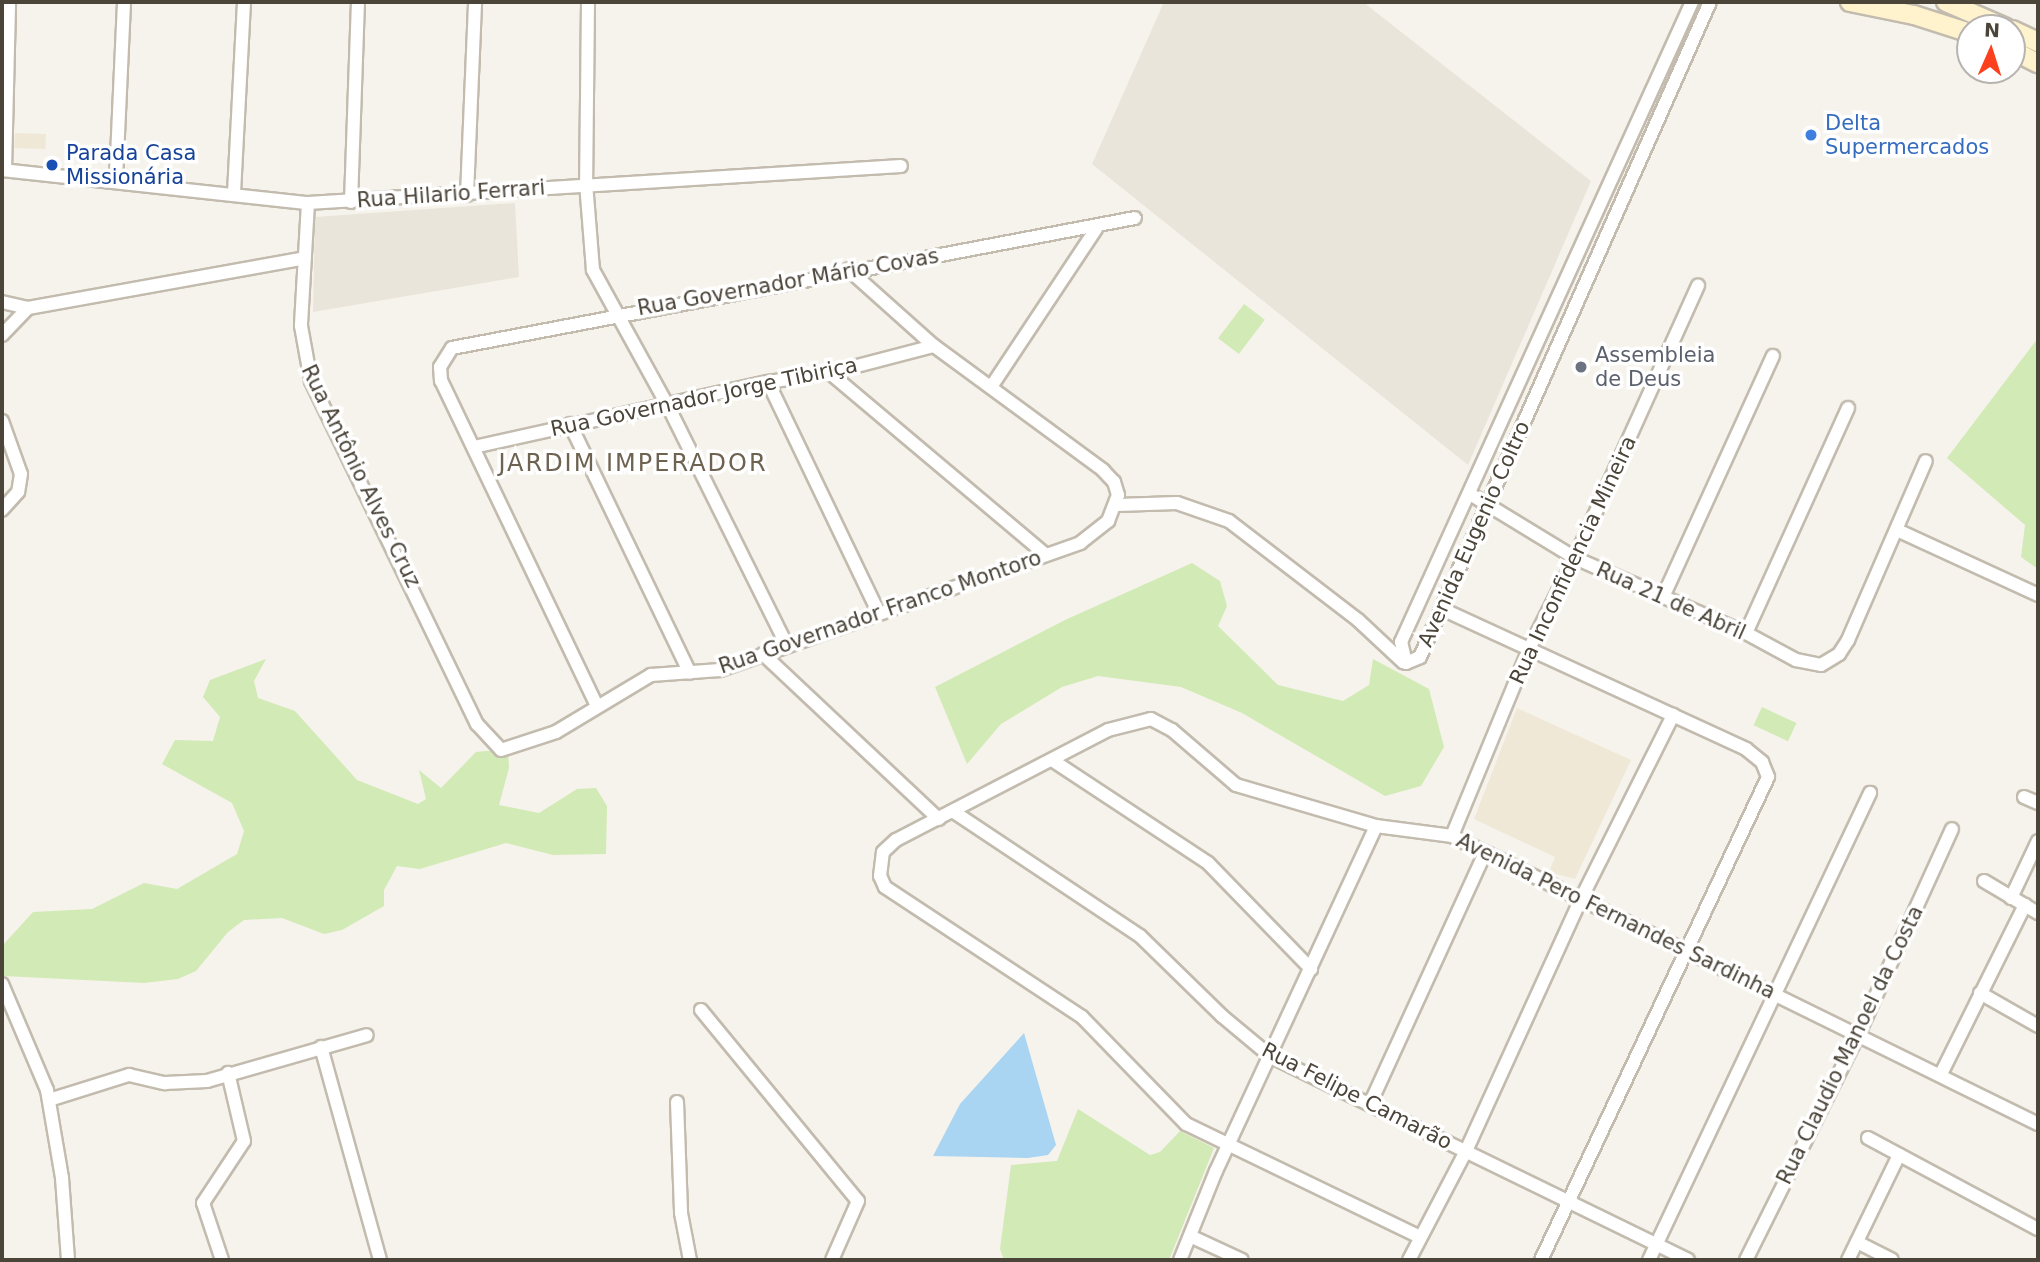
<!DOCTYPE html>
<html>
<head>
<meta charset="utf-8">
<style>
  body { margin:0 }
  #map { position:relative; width:2040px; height:1262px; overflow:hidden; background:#f6f3ec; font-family:"DejaVu Sans",sans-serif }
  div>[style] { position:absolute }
  .residential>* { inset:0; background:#eae5da }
  .education>* { inset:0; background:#efe8d6; transform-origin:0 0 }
  .green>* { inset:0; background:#d2eab5; transform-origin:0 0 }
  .water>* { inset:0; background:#a9d4f2 }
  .roads { filter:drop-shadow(2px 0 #c2bbae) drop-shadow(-2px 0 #c2bbae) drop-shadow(0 2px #c2bbae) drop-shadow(0 -2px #c2bbae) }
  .minor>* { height:12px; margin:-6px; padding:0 6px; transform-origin:6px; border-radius:6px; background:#fff }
  .secondary>* { height:18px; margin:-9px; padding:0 9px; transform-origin:9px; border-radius:9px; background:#fff3cd }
  .dots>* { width:19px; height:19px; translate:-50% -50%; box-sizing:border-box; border:4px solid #fff; border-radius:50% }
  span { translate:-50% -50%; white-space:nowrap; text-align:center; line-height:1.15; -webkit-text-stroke:7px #fff; paint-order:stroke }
  .shop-label { font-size:21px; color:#366cbe }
  .left { translate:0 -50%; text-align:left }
  .transit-label { font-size:21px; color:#164399 }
  .street-label { font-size:21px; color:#4b4439 }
  .worship-label { font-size:21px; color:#5b616d }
  .quarter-label { font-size:24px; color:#6e6250; letter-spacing:2px }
  .frame { position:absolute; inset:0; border:4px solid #4b4439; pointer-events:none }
  .north { position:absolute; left:1956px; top:14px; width:70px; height:70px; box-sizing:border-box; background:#fff; border:2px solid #b7b4b0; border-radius:50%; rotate:3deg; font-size:19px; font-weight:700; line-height:28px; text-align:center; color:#4b4439 }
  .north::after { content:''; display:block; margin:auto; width:24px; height:32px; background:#fc3f1d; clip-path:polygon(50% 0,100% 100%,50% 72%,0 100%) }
</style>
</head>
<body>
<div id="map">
  <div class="residential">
    <i style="clip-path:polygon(1164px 2px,1363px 2px,1591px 181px,1468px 465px,1092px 164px)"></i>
    <i style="clip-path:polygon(515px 203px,519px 277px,313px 312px,315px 217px)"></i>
  </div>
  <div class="education">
    <i style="left:15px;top:133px;width:31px;height:15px;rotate:2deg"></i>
    <i style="clip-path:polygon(1517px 708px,1631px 760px,1575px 879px,1549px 872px,1555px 857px,1474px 819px)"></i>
  </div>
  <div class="green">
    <i style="left:1244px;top:304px;width:26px;height:43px;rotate:37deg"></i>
    <i style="clip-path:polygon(2038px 338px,2038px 569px,2021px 557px,2025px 525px,1947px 458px)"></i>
    <i style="clip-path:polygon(1192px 563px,1220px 581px,1227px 606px,1218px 626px,1278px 685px,1343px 701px,1369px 685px,1373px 659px,1429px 689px,1444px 747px,1421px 786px,1385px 796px,1242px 713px,1181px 687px,1098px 676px,1062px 687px,1001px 724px,967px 764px,935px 687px,1065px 620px)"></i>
    <i style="clip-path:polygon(266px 659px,254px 681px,258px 698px,295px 711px,357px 780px,418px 804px,426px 799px,419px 770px,441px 788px,476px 752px,508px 749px,509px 768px,499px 805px,539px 813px,577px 789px,596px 788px,607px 806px,606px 854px,553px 855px,506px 843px,420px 869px,397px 866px,384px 890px,384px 906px,342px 930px,324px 934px,282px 918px,244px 920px,228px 932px,196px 971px,178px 979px,144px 983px,4px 976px,2px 946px,33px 912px,92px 909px,144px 883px,177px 889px,237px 854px,244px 831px,232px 803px,162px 764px,175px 740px,213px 741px,220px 717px,203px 697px,210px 680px)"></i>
    <i style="left:1762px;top:707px;width:38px;height:20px;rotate:25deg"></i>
    <i style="clip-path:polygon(1078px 1109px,1150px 1155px,1160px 1152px,1180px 1131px,1214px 1148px,1169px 1260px,1004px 1260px,1000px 1249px,1011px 1165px,1057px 1161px)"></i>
  </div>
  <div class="water">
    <i style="clip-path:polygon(1024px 1033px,1056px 1145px,1048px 1155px,1028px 1158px,933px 1156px,960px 1104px)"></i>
  </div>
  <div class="roads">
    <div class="minor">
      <i style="left:588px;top:2px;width:181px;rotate:90.6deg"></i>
      <i style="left:586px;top:183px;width:87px;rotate:85.4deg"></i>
      <i style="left:593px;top:270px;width:158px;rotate:61.2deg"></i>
      <i style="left:669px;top:408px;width:266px;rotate:63.6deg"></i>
      <i style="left:2px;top:170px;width:308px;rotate:6.2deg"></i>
      <i style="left:308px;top:203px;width:594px;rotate:-3.57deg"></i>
      <i style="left:5px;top:170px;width:168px;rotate:-88.6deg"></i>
      <i style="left:116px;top:179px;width:177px;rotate:-87.4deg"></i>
      <i style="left:234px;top:193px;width:191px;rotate:-87deg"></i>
      <i style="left:467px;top:195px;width:193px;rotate:-87.6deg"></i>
      <i style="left:351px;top:202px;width:200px;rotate:-88deg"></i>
      <i style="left:308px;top:203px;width:123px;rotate:93.3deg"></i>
      <i style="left:301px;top:326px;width:56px;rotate:79.7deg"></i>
      <i style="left:311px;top:381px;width:381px;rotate:64.2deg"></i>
      <i style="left:477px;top:724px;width:35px;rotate:47deg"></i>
      <i style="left:501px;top:750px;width:58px;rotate:-18.1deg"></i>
      <i style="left:556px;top:732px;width:111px;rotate:-31deg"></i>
      <i style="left:651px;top:675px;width:69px;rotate:-4.1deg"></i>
      <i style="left:720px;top:670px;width:382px;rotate:-19.4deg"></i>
      <i style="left:1080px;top:543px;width:36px;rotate:-38deg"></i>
      <i style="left:1108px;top:521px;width:28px;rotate:-69deg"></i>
      <i style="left:1118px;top:495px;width:14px;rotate:-107deg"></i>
      <i style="left:1114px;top:482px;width:16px;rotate:-133deg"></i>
      <i style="left:1103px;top:470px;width:210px;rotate:-143.7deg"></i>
      <i style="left:934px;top:346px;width:115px;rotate:-138.2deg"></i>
      <i style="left:2px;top:302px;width:27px;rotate:13deg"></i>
      <i style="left:28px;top:308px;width:281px;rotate:-10.2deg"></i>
      <i style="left:2px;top:335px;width:37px;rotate:-46deg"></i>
      <i style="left:830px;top:373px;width:281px;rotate:40.1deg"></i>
      <i style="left:768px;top:382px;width:255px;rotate:64.4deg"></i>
      <i style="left:991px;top:387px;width:190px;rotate:-56.4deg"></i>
      <i style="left:2px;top:421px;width:56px;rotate:70.3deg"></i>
      <i style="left:21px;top:474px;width:18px;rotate:99deg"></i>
      <i style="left:18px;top:492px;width:24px;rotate:132deg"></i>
      <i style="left:570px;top:424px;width:276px;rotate:64.3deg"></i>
      <i style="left:474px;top:447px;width:301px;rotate:-12.5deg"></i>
      <i style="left:768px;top:382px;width:63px;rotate:-8.3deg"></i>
      <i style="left:830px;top:373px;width:107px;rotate:-14.6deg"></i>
      <i style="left:1470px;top:494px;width:123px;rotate:31.4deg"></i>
      <i style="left:1575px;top:558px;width:187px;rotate:23.7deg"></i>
      <i style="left:1746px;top:633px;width:57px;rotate:28.4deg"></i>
      <i style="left:1796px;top:660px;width:25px;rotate:11deg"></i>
      <i style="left:1821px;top:665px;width:21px;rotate:-31deg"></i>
      <i style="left:1839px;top:654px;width:17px;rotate:-57deg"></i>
      <i style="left:1848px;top:640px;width:195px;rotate:-66.5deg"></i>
      <i style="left:1117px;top:505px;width:60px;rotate:-1.9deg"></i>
      <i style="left:1177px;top:503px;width:55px;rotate:19.1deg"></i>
      <i style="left:1229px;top:521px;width:163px;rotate:37.5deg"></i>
      <i style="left:1358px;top:620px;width:62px;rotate:43deg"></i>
      <i style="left:1897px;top:530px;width:155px;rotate:24.7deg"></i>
      <i style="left:1663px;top:597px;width:265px;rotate:-65.5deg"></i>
      <i style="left:1442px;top:609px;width:335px;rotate:24.7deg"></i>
      <i style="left:1746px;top:749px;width:21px;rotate:39deg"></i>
      <i style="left:1762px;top:762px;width:16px;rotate:68deg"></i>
      <i style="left:1768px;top:777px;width:534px;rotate:115.17deg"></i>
      <i style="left:1746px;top:633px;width:247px;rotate:-65.6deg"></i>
      <i style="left:763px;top:654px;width:241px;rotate:43.2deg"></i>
      <i style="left:1406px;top:663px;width:15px;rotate:-23deg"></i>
      <i style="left:1420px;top:657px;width:716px;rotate:-66.12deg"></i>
      <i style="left:1406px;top:663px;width:22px;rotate:-103deg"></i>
      <i style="left:1401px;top:642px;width:703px;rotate:-65.55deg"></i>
      <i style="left:597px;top:706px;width:361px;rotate:-115.6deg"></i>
      <i style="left:441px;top:381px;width:14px;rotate:-94deg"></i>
      <i style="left:440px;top:367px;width:22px;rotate:-58deg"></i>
      <i style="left:452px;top:348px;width:695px;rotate:-10.78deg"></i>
      <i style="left:1052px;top:760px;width:187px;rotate:33.4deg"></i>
      <i style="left:1208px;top:863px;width:148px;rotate:45.8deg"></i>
      <i style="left:2024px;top:797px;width:15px;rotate:23deg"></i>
      <i style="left:954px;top:812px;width:224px;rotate:33.7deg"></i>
      <i style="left:1140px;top:936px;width:115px;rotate:44.3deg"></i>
      <i style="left:1222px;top:1016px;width:62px;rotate:39.8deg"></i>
      <i style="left:1270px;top:1056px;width:465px;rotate:26deg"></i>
      <i style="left:1452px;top:836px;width:202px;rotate:-67.6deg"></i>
      <i style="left:1529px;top:649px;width:102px;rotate:-63.2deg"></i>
      <i style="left:1575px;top:558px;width:299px;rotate:-65.7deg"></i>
      <i style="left:1984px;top:881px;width:63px;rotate:30.7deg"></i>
      <i style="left:2011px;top:898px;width:63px;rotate:-64.7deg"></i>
      <i style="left:2px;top:984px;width:115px;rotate:67deg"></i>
      <i style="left:47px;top:1090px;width:89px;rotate:80.3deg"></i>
      <i style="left:62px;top:1178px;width:82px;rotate:85.8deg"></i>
      <i style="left:1980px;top:993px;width:67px;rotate:29.6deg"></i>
      <i style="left:701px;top:1010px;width:247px;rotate:50.6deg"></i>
      <i style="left:858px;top:1201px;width:64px;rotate:113.8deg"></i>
      <i style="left:321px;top:1047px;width:221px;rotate:74.5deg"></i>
      <i style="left:1941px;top:1074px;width:189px;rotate:-63.6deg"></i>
      <i style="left:49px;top:1100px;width:84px;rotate:-17.4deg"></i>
      <i style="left:129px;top:1075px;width:37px;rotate:13deg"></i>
      <i style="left:165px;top:1083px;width:42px;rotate:-2.7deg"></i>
      <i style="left:207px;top:1081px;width:166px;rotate:-16deg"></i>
      <i style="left:677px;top:1102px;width:111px;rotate:87.9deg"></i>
      <i style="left:681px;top:1213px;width:48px;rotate:79.2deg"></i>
      <i style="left:1370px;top:1104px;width:274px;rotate:-65.4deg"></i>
      <i style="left:1868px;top:1138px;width:193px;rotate:28.2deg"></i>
      <i style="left:1190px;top:1236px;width:57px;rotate:24.8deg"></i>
      <i style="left:1420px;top:1237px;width:260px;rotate:-154.2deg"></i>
      <i style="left:1186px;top:1124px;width:149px;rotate:-134.2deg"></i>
      <i style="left:1082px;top:1017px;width:236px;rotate:-146.6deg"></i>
      <i style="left:885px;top:887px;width:12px;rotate:-114deg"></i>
      <i style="left:880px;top:876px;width:24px;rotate:-83deg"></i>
      <i style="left:883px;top:852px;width:18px;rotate:-43deg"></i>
      <i style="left:896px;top:840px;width:239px;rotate:-27.4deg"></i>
      <i style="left:1108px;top:730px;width:44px;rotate:-14.3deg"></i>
      <i style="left:1151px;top:719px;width:24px;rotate:28deg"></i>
      <i style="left:1172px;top:730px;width:84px;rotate:40.7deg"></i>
      <i style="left:1236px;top:785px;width:146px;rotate:16.3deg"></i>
      <i style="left:1376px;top:826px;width:77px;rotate:7.5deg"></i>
      <i style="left:1452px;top:836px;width:653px;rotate:26.17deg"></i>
      <i style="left:1857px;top:1242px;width:39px;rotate:27deg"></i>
      <i style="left:222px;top:1260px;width:60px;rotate:-108.4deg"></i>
      <i style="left:203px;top:1203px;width:74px;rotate:-56.5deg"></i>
      <i style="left:244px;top:1141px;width:70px;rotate:-103.2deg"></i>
      <i style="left:1180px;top:1260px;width:96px;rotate:-68deg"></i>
      <i style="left:1216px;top:1171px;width:380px;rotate:-65.1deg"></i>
      <i style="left:1409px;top:1260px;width:123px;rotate:-62.4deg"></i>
      <i style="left:1466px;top:1151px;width:277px;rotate:-65.5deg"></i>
      <i style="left:1581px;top:899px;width:206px;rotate:-63.4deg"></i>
      <i style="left:1649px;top:1260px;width:517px;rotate:-64.67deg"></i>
      <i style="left:1746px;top:1260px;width:254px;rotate:-63.5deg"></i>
      <i style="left:1859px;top:1033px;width:224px;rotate:-65.5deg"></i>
      <i style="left:1848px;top:1260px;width:117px;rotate:-64.1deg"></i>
    </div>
    <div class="secondary">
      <i style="left:1850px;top:2px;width:65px;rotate:11.5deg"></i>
      <i style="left:1914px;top:15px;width:59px;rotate:17.8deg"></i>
      <i style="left:1946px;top:2px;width:65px;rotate:23.4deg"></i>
      <i style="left:2012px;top:30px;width:29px;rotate:25deg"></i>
      <i style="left:2012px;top:50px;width:29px;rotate:27deg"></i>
    </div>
  </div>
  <div class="dots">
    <i style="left:1811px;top:135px;background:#3f7fe0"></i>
    <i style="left:52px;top:165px;background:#1a4fb4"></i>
    <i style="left:1581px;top:367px;background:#6b7280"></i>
  </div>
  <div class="shop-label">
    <span class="left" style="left:1825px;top:135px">Delta<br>Supermercados</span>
  </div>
  <div class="transit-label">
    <span class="left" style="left:66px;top:165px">Parada Casa<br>Missionária</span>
  </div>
  <div class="street-label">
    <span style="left:451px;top:194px;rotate:-4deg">Rua Hilario Ferrari</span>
    <span style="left:788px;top:282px;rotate:-10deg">Rua Governador Mário Covas</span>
    <span style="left:704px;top:397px;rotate:-12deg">Rua Governador Jorge Tibiriça</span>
    <span style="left:361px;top:476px;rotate:64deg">Rua Antônio Alves Cruz</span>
    <span style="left:1474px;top:534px;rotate:-66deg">Avenida Eugenio Coltro</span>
    <span style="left:1573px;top:560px;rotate:-65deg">Rua Inconfidencia Mineira</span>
    <span style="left:1671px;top:601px;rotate:24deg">Rua 21 de Abril</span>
    <span style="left:880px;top:612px;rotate:-19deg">Rua Governador Franco Montoro</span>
    <span style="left:1616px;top:916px;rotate:26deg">Avenida Pero Fernandes Sardinha</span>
    <span style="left:1850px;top:1045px;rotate:-64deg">Rua Claudio Manoel da Costa</span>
    <span style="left:1357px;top:1096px;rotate:27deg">Rua Felipe Camarão</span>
  </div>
  <div class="worship-label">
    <span class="left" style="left:1595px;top:367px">Assembleia<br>de Deus</span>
  </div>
  <div class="quarter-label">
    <span style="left:633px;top:464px">JARDIM IMPERADOR</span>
  </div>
  <div class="frame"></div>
  <div class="north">N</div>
</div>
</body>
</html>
